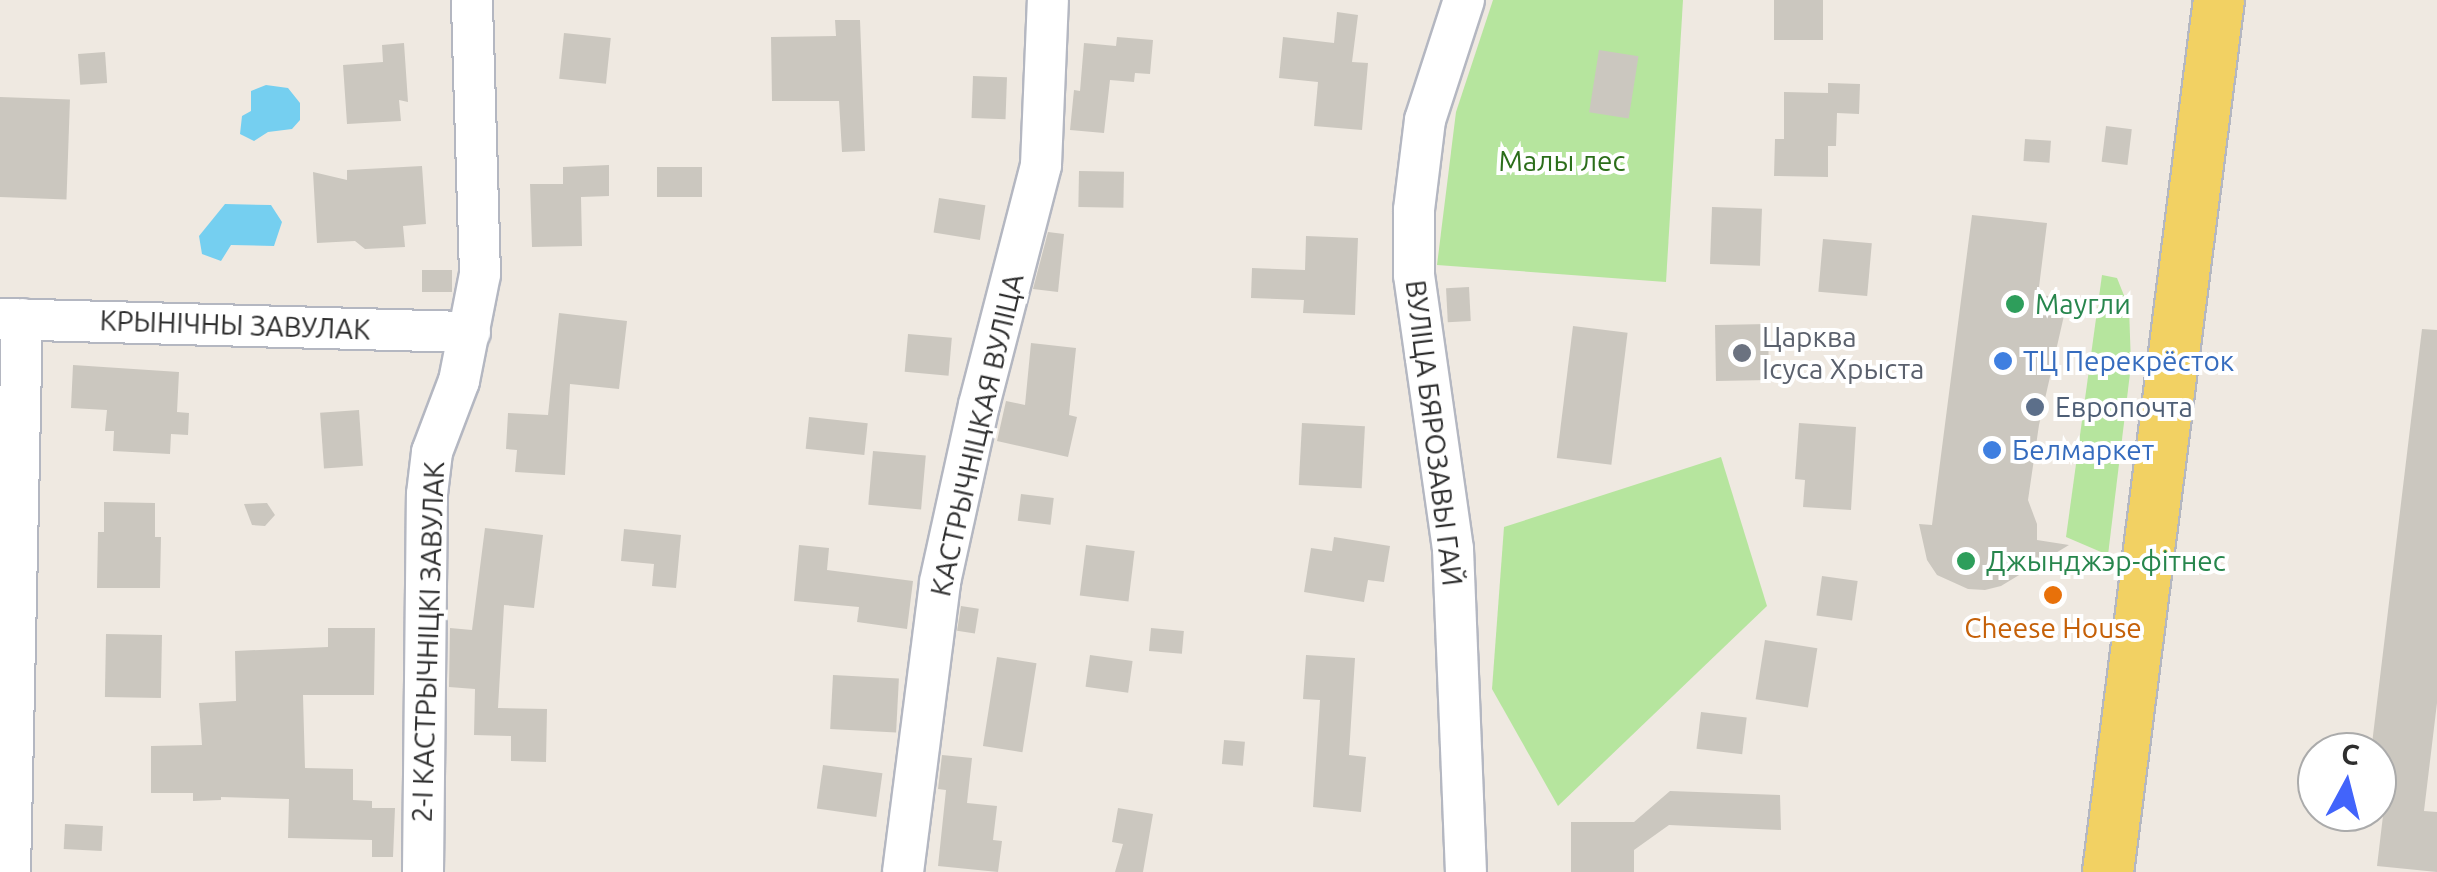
<!DOCTYPE html>
<html>
<head>
<meta charset="utf-8">
<style>
  body { margin:0 }
  #map { position:relative; width:2437px; height:872px; overflow:hidden; background:#efe9e1; font-family:Ubuntu,sans-serif }
  div>[style] { position:absolute }
  .green>* { inset:0; background:#b6e59e }
  .water>* { inset:0; background:#75cff0 }
  .building>* { inset:0; background:#cbc7bf; transform-origin:0 0 }
  .roads { filter:drop-shadow(2px 0 #b4b7c1) drop-shadow(-2px 0 #b4b7c1) drop-shadow(0 2px #b4b7c1) drop-shadow(0 -2px #b4b7c1) }
  .minor>* { height:40px; margin:-20px; padding:0 20px; transform-origin:20px; border-radius:20px; background:#fff }
  .major>* { height:50px; margin:-25px; padding:0 25px; transform-origin:25px; border-radius:25px; background:#f2d163 }
  .dots>* { width:28px; height:28px; translate:-50% -50%; box-sizing:border-box; border:5px solid #fff; border-radius:50% }
  span { translate:-50% -50%; white-space:nowrap; text-align:center; line-height:1.15; -webkit-text-stroke:8px #fff; paint-order:stroke }
  .park-label { font-size:28px; color:#2c6e1b }
  .leisure-label { font-size:28px; color:#27864d }
  .left { translate:0 -50%; text-align:left }
  .street-label { font-size:28px; color:#2e2e2e }
  .worship-label { font-size:28px; color:#5b616d }
  .shop-label { font-size:28px; color:#366cbe }
  .service-label { font-size:28px; color:#4e5e75 }
  .food-label { font-size:28px; color:#c56008 }
  .north { position:absolute; left:2297px; top:732px; width:100px; height:100px; box-sizing:border-box; background:#fff; border:2px solid #ababab; border-radius:50%; rotate:7deg; font-size:28px; font-weight:700; line-height:40px; text-align:center; color:#2e2e2e }
  .north::after { content:''; display:block; margin:auto; width:35px; height:45px; background:#4264fb; clip-path:polygon(50% 0,100% 100%,50% 72%,0 100%) }
</style>
</head>
<body>
<div id="map">
  <div class="green">
    <i style="clip-path:polygon(1493px 0,1683px 0,1666px 282px,1437px 265px,1456px 112px)"></i>
    <i style="clip-path:polygon(2102px 275px,2117px 278px,2129px 308px,2131px 365px,2108px 555px,2066px 537px)"></i>
    <i style="clip-path:polygon(1721px 457px,1767px 606px,1558px 806px,1492px 689px,1504px 527px)"></i>
  </div>
  <div class="water">
    <i style="clip-path:polygon(266px 85px,288px 88px,300px 103px,300px 120px,292px 129px,268px 132px,254px 141px,240px 134px,242px 116px,251px 111px,251px 91px)"></i>
    <i style="clip-path:polygon(225px 204px,271px 205px,282px 222px,274px 246px,231px 245px,221px 261px,202px 254px,199px 236px)"></i>
  </div>
  <div class="building">
    <i style="left:1774px;top:0;width:49px;height:40px"></i>
    <i style="clip-path:polygon(1337px 12px,1358px 15px,1352px 62px,1368px 63px,1362px 130px,1314px 126px,1318px 82px,1279px 78px,1283px 37px,1334px 43px)"></i>
    <i style="clip-path:polygon(835px 20px,860px 20px,865px 151px,842px 152px,839px 101px,772px 101px,771px 37px,836px 36px)"></i>
    <i style="left:564px;top:33px;width:47px;height:46px;rotate:6deg"></i>
    <i style="clip-path:polygon(1117px 37px,1153px 40px,1150px 74px,1135px 73px,1134px 82px,1110px 80px,1104px 133px,1070px 130px,1074px 90px,1080px 91px,1084px 43px,1116px 46px)"></i>
    <i style="clip-path:polygon(404px 43px,408px 102px,399px 100px,401px 121px,347px 124px,343px 65px,383px 62px,382px 45px)"></i>
    <i style="left:1599px;top:50px;width:40px;height:63px;rotate:9deg"></i>
    <i style="left:105px;top:52px;width:31px;height:27px;rotate:86deg"></i>
    <i style="left:973px;top:76px;width:34px;height:42px;rotate:2deg"></i>
    <i style="clip-path:polygon(1828px 83px,1860px 84px,1859px 114px,1837px 113px,1836px 146px,1828px 146px,1828px 177px,1774px 176px,1775px 139px,1784px 139px,1784px 92px,1828px 93px)"></i>
    <i style="left:0;top:97px;width:70px;height:100px;rotate:2deg"></i>
    <i style="left:2106px;top:126px;width:26px;height:36px;rotate:7deg"></i>
    <i style="left:2025px;top:139px;width:26px;height:22px;rotate:4deg"></i>
    <i style="clip-path:polygon(609px 165px,609px 196px,581px 197px,582px 246px,532px 247px,530px 184px,563px 184px,563px 167px)"></i>
    <i style="clip-path:polygon(422px 166px,426px 224px,403px 226px,405px 247px,365px 249px,355px 241px,317px 243px,313px 172px,347px 180px,347px 170px)"></i>
    <i style="left:657px;top:167px;width:45px;height:30px"></i>
    <i style="left:1079px;top:171px;width:45px;height:36px;rotate:1deg"></i>
    <i style="left:939px;top:198px;width:47px;height:35px;rotate:9deg"></i>
    <i style="left:1712px;top:207px;width:50px;height:57px;rotate:2deg"></i>
    <i style="clip-path:polygon(1972px 215px,2047px 223px,2038px 295px,2068px 298px,2039px 425px,2028px 500px,2037px 524px,2037px 540px,2069px 545px,2001px 586px,1985px 590px,1968px 589px,1937px 575px,1927px 560px,1919px 524px,1932px 525px)"></i>
    <i style="clip-path:polygon(1048px 232px,1064px 234px,1058px 292px,1033px 289px)"></i>
    <i style="clip-path:polygon(1306px 236px,1358px 238px,1355px 315px,1303px 313px,1304px 300px,1251px 298px,1252px 268px,1305px 270px)"></i>
    <i style="left:1823px;top:239px;width:49px;height:53px;rotate:5deg"></i>
    <i style="left:452px;top:270px;width:22px;height:30px;rotate:90deg"></i>
    <i style="left:1469px;top:287px;width:34px;height:23px;rotate:87deg"></i>
    <i style="clip-path:polygon(559px 313px,627px 321px,619px 389px,570px 384px,565px 475px,515px 472px,517px 450px,506px 449px,508px 413px,548px 415px)"></i>
    <i style="left:1768px;top:324px;width:56px;height:53px;rotate:89deg"></i>
    <i style="left:1573px;top:326px;width:55px;height:133px;rotate:7deg"></i>
    <i style="clip-path:polygon(2422px 329px,2437px 330px,2437px 703px,2424px 811px,2437px 812px,2437px 872px,2377px 866px,2385px 799px,2377px 798px,2377px 752px,2371px 752px)"></i>
    <i style="left:908px;top:334px;width:44px;height:38px;rotate:5deg"></i>
    <i style="clip-path:polygon(1031px 343px,1076px 348px,1069px 415px,1077px 417px,1068px 457px,997px 441px,1006px 401px,1025px 405px)"></i>
    <i style="clip-path:polygon(73px 365px,179px 372px,177px 412px,189px 413px,188px 435px,171px 434px,170px 454px,113px 451px,114px 431px,105px 431px,107px 410px,71px 408px)"></i>
    <i style="left:359px;top:410px;width:56px;height:39px;rotate:86deg"></i>
    <i style="left:809px;top:417px;width:59px;height:32px;rotate:6deg"></i>
    <i style="left:1302px;top:423px;width:63px;height:62px;rotate:3deg"></i>
    <i style="clip-path:polygon(1799px 423px,1856px 427px,1851px 510px,1803px 507px,1805px 480px,1795px 479px)"></i>
    <i style="left:873px;top:451px;width:53px;height:54px;rotate:5deg"></i>
    <i style="left:1021px;top:494px;width:33px;height:27px;rotate:7deg"></i>
    <i style="clip-path:polygon(104px 502px,155px 503px,155px 537px,161px 537px,160px 588px,97px 588px,98px 532px,104px 532px)"></i>
    <i style="clip-path:polygon(267px 503px,275px 515px,265px 526px,252px 525px,244px 504px)"></i>
    <i style="clip-path:polygon(485px 528px,543px 535px,534px 608px,504px 605px,498px 708px,547px 709px,546px 762px,511px 761px,511px 736px,474px 735px,475px 689px,449px 687px,450px 628px,472px 630px)"></i>
    <i style="clip-path:polygon(624px 529px,681px 535px,676px 588px,652px 586px,654px 564px,621px 561px)"></i>
    <i style="clip-path:polygon(1334px 537px,1390px 546px,1384px 582px,1368px 580px,1364px 602px,1304px 592px,1311px 548px,1332px 551px)"></i>
    <i style="clip-path:polygon(799px 545px,829px 548px,827px 570px,913px 581px,907px 629px,857px 622px,859px 607px,794px 601px)"></i>
    <i style="left:1086px;top:545px;width:49px;height:51px;rotate:7deg"></i>
    <i style="left:1822px;top:576px;width:36px;height:40px;rotate:8deg"></i>
    <i style="left:961px;top:606px;width:18px;height:25px;rotate:9deg"></i>
    <i style="clip-path:polygon(328px 628px,375px 628px,374px 695px,303px 695px,305px 768px,353px 769px,353px 800px,372px 801px,372px 808px,395px 808px,393px 857px,372px 857px,372px 840px,288px 838px,289px 799px,221px 797px,221px 800px,193px 801px,193px 793px,151px 793px,151px 746px,202px 745px,199px 703px,236px 701px,235px 651px,328px 647px)"></i>
    <i style="left:1151px;top:628px;width:33px;height:23px;rotate:5deg"></i>
    <i style="left:106px;top:634px;width:56px;height:63px;rotate:1deg"></i>
    <i style="left:1765px;top:640px;width:53px;height:60px;rotate:9deg"></i>
    <i style="left:1090px;top:655px;width:43px;height:32px;rotate:8deg"></i>
    <i style="clip-path:polygon(1306px 655px,1355px 658px,1349px 755px,1366px 757px,1361px 812px,1313px 807px,1320px 700px,1303px 699px)"></i>
    <i style="left:997px;top:657px;width:40px;height:90px;rotate:9deg"></i>
    <i style="left:833px;top:675px;width:66px;height:54px;rotate:3deg"></i>
    <i style="left:1701px;top:712px;width:46px;height:37px;rotate:7deg"></i>
    <i style="left:1224px;top:740px;width:21px;height:24px;rotate:5deg"></i>
    <i style="clip-path:polygon(942px 755px,972px 758px,967px 803px,997px 806px,993px 840px,1002px 841px,998px 872px,938px 866px,946px 790px,938px 789px)"></i>
    <i style="left:823px;top:765px;width:60px;height:44px;rotate:8deg"></i>
    <i style="clip-path:polygon(1670px 791px,1780px 795px,1781px 830px,1669px 825px,1634px 850px,1634px 872px,1571px 872px,1571px 822px,1634px 822px)"></i>
    <i style="clip-path:polygon(1118px 808px,1153px 814px,1143px 872px,1115px 872px,1123px 844px,1112px 842px)"></i>
    <i style="left:65px;top:824px;width:38px;height:25px;rotate:3deg"></i>
  </div>
  <div class="roads">
    <div class="minor">
      <i style="left:1464px;top:0;width:126px;rotate:108deg"></i>
      <i style="left:1425px;top:120px;width:91px;rotate:97deg"></i>
      <i style="left:1414px;top:210px;width:65px;rotate:90deg"></i>
      <i style="left:1414px;top:275px;width:277px;rotate:81.9deg"></i>
      <i style="left:1453px;top:549px;width:323px;rotate:87.7deg"></i>
      <i style="left:0;top:319px;width:470px;rotate:1.6deg"></i>
      <i style="left:10px;top:872px;width:553px;rotate:-88.76deg"></i>
      <i style="left:423px;top:872px;width:378px;rotate:-89.4deg"></i>
      <i style="left:427px;top:494px;width:42px;rotate:-83.2deg"></i>
      <i style="left:432px;top:452px;width:76px;rotate:-69.2deg"></i>
      <i style="left:459px;top:381px;width:109px;rotate:-78.9deg"></i>
      <i style="left:480px;top:274px;width:274px;rotate:-91.7deg"></i>
      <i style="left:903px;top:872px;width:292px;rotate:-82.7deg"></i>
      <i style="left:940px;top:582px;width:181px;rotate:-77.6deg"></i>
      <i style="left:979px;top:405px;width:248px;rotate:-75.5deg"></i>
      <i style="left:1041px;top:165px;width:165px;rotate:-87.6deg"></i>
    </div>
    <div class="major">
      <i style="left:2108px;top:872px;width:879px;rotate:-82.75deg"></i>
    </div>
  </div>
  <div class="dots">
    <i style="left:2015px;top:304px;background:#2e9e5b"></i>
    <i style="left:1742px;top:353px;background:#6b7280"></i>
    <i style="left:2003px;top:361px;background:#3f7fe0"></i>
    <i style="left:2035px;top:407px;background:#5c6f8a"></i>
    <i style="left:1992px;top:450px;background:#3f7fe0"></i>
    <i style="left:1966px;top:561px;background:#2e9e5b"></i>
    <i style="left:2053px;top:595px;background:#e8710a"></i>
  </div>
  <div class="park-label">
    <span style="left:1562px;top:161px">Малы лес</span>
  </div>
  <div class="leisure-label">
    <span class="left" style="left:2035px;top:304px">Маугли</span>
    <span class="left" style="left:1986px;top:561px">Джынджэр-фітнес</span>
  </div>
  <div class="street-label">
    <span style="left:235px;top:325px;rotate:2deg">КРЫНІЧНЫ ЗАВУЛАК</span>
    <span style="left:1434px;top:433px;rotate:83deg">ВУЛІЦА БЯРОЗАВЫ ГАЙ</span>
    <span style="left:977px;top:435px;rotate:-77deg">КАСТРЫЧНІЦКАЯ ВУЛІЦА</span>
    <span style="left:428px;top:642px;rotate:-88deg">2-І КАСТРЫЧНІЦКІ ЗАВУЛАК</span>
  </div>
  <div class="worship-label">
    <span class="left" style="left:1762px;top:353px">Царква<br>Ісуса Хрыста</span>
  </div>
  <div class="shop-label">
    <span class="left" style="left:2023px;top:361px">ТЦ Перекрёсток</span>
    <span class="left" style="left:2012px;top:450px">Белмаркет</span>
  </div>
  <div class="service-label">
    <span class="left" style="left:2055px;top:407px">Европочта</span>
  </div>
  <div class="food-label">
    <span style="left:2053px;top:628px">Cheese House</span>
  </div>
  <div class="north">С</div>
</div>
</body>
</html>
